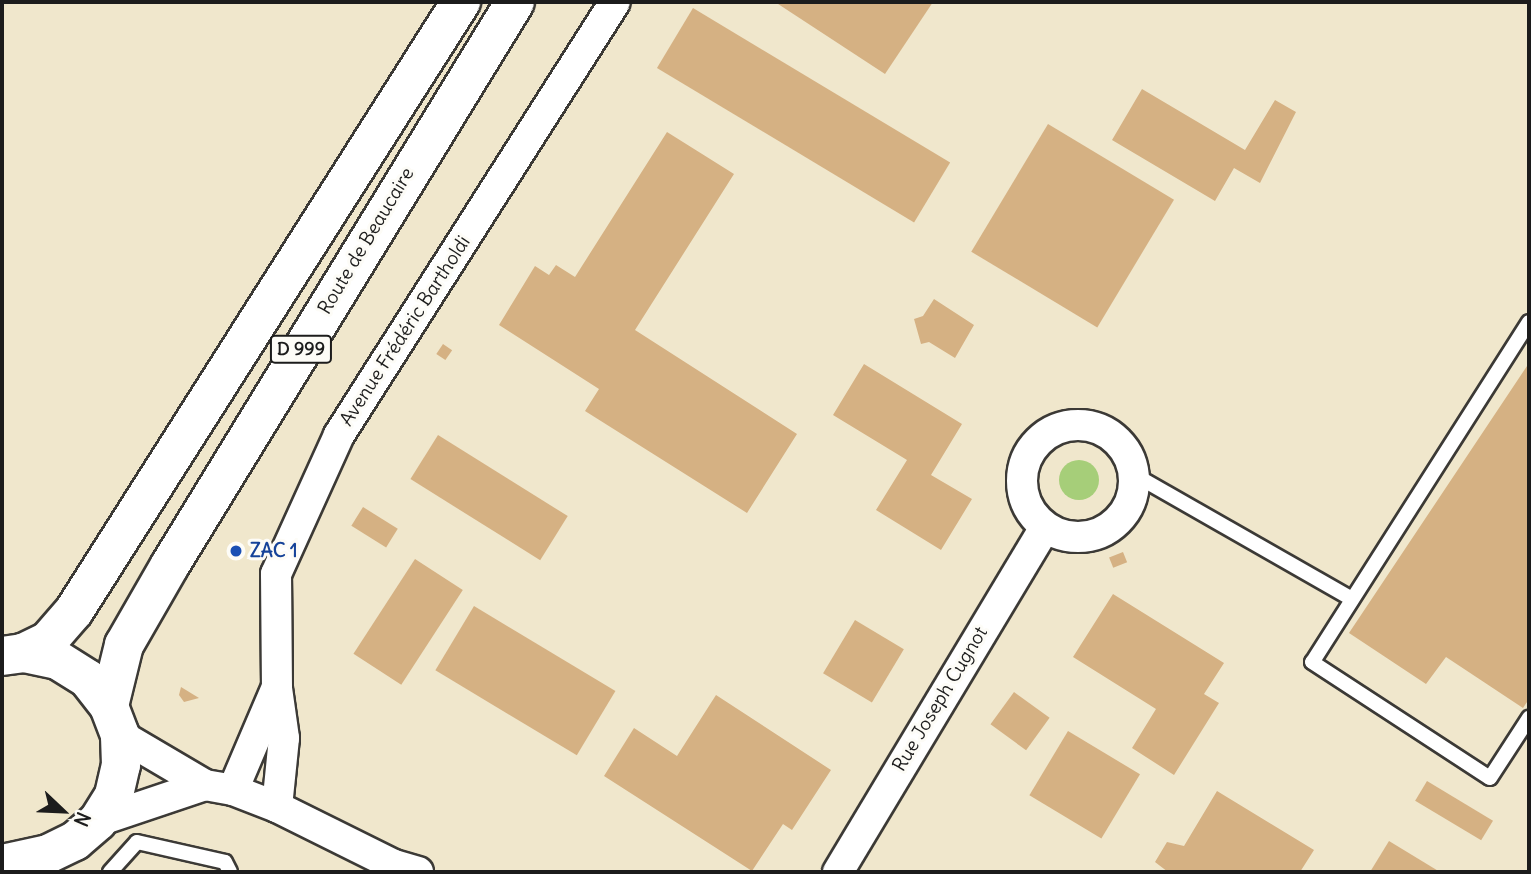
<!DOCTYPE html>
<html>
<head>
<meta charset="utf-8">
<style>
  body { margin:0 }
  #map { position:relative; width:1531px; height:874px; overflow:hidden; background:#f0e7cc; font-family:Delius,sans-serif }
  div>[style] { position:absolute }
  .green>* { inset:0; background:#a6ce79 }
  .round { border-radius:50% }
  .building>* { inset:0; background:#d5b183; transform-origin:0 0 }
  .roads { filter:drop-shadow(2px 0 #3c3a36) drop-shadow(-2px 0 #3c3a36) drop-shadow(0 2px #3c3a36) drop-shadow(0 -2px #3c3a36) }
  .service>* { height:14px; margin:-7px; padding:0 7px; transform-origin:7px; border-radius:7px; background:#fff }
  .minor>* { height:30px; margin:-15px; padding:0 15px; transform-origin:15px; border-radius:15px; background:#fff }
  .minor>.ring { margin:-15px; padding:0; box-sizing:content-box; background:none; border:30px solid #fff; border-radius:50% }
  .primary>* { height:38px; margin:-19px; padding:0 19px; transform-origin:19px; border-radius:19px; background:#fff }
  .dots>* { width:19px; height:19px; translate:-50% -50%; box-sizing:border-box; border:4px solid #fdfcf7; border-radius:50% }
  span { translate:-50% -50%; white-space:nowrap; text-align:center; line-height:1.15; -webkit-text-stroke:6px #fdfcf7; paint-order:stroke }
  .shield-label span { padding:2px 5px; background:#fdfcf7; border:2px solid; border-radius:5px; -webkit-text-stroke-width:0 }
  .shield-label { font-size:18px; color:#1c1c1c; font-weight:700 }
  .street-label { font-size:19px; color:#1c1c1c }
  .transit-label { font-size:19px; color:#164399; font-weight:700 }
  .left { translate:0 -50%; text-align:left }
  .frame { position:absolute; inset:0; border:4px solid #1c1c1c; pointer-events:none }
  .north { position:absolute; left:28px; top:776px; width:70px; height:70px; -webkit-text-stroke:5px #fdfcf7; paint-order:stroke; rotate:113deg; font-size:19px; font-weight:700; line-height:28px; text-align:center; color:#1c1c1c }
  .north::after { content:''; display:block; margin:auto; width:24px; height:32px; background:#1c1c1c; clip-path:polygon(50% 0,100% 100%,50% 72%,0 100%) }
</style>
</head>
<body>
<div id="map">
  <div class="green">
    <i class="round" style="left:1059px;top:460px;width:40px;height:40px"></i>
  </div>
  <div class="building">
    <i style="clip-path:polygon(775px 2px,933px 2px,885px 74px)"></i>
    <i style="left:693px;top:8px;width:300px;height:70px;rotate:31deg"></i>
    <i style="clip-path:polygon(1142px 89px,1245px 150px,1275px 100px,1296px 112px,1260px 183px,1234px 168px,1215px 201px,1112px 140px)"></i>
    <i style="left:1048px;top:124px;width:147px;height:149px;rotate:31deg"></i>
    <i style="clip-path:polygon(667px 132px,734px 174px,635px 330px,797px 434px,747px 513px,585px 411px,599px 389px,499px 325px,535px 266px,549px 275px,556px 265px,575px 277px)"></i>
    <i style="clip-path:polygon(934px 299px,974px 325px,955px 358px,929px 342px,921px 344px,914px 319px,923px 316px)"></i>
    <i style="left:443px;top:344px;width:11px;height:12px;rotate:34deg"></i>
    <i style="clip-path:polygon(1529px 363px,1529px 699px,1523px 708px,1446px 657px,1426px 684px,1349px 633px)"></i>
    <i style="clip-path:polygon(864px 364px,962px 424px,931px 475px,972px 499px,941px 550px,876px 510px,907px 460px,833px 415px)"></i>
    <i style="left:438px;top:435px;width:153px;height:52px;rotate:32deg"></i>
    <i style="left:363px;top:507px;width:41px;height:22px;rotate:32deg"></i>
    <i style="left:1123px;top:552px;width:11px;height:15px;rotate:68deg"></i>
    <i style="left:415px;top:559px;width:57px;height:113px;rotate:33deg"></i>
    <i style="clip-path:polygon(1113px 594px,1224px 663px,1204px 694px,1219px 703px,1174px 775px,1132px 748px,1156px 709px,1073px 657px)"></i>
    <i style="left:474px;top:606px;width:165px;height:75px;rotate:31deg"></i>
    <i style="left:855px;top:620px;width:57px;height:62px;rotate:31deg"></i>
    <i style="clip-path:polygon(181px 687px,199px 698px,184px 702px,179px 695px)"></i>
    <i style="left:1014px;top:692px;width:44px;height:40px;rotate:36deg"></i>
    <i style="clip-path:polygon(716px 695px,831px 770px,792px 830px,783px 824px,752px 871px,604px 776px,634px 728px,677px 756px)"></i>
    <i style="left:1068px;top:731px;width:84px;height:75px;rotate:31deg"></i>
    <i style="left:1427px;top:781px;width:77px;height:23px;rotate:31deg"></i>
    <i style="clip-path:polygon(1217px 791px,1314px 850px,1300px 872px,1168px 872px,1155px 862px,1167px 842px,1184px 846px)"></i>
    <i style="clip-path:polygon(1389px 841px,1440px 872px,1370px 872px)"></i>
  </div>
  <div class="roads">
    <div class="service">
      <i style="left:1529px;top:322px;width:403px;rotate:122.5deg"></i>
      <i style="left:1312px;top:662px;width:212px;rotate:33.1deg"></i>
      <i style="left:1490px;top:778px;width:72px;rotate:-57deg"></i>
      <i style="left:1133px;top:474px;width:252px;rotate:29.7deg"></i>
      <i style="left:110px;top:872px;width:40px;rotate:-48deg"></i>
      <i style="left:137px;top:842px;width:90px;rotate:12.8deg"></i>
      <i style="left:225px;top:862px;width:11px;rotate:63deg"></i>
    </div>
    <div class="minor">
      <i class="ring" style="left:1022px;top:425px;width:82px;height:82px"></i>
      <i style="left:120px;top:735px;width:99px;rotate:30.5deg"></i>
      <i style="left:205px;top:785px;width:28px;rotate:10deg"></i>
      <i style="left:233px;top:790px;width:47px;rotate:21.1deg"></i>
      <i style="left:277px;top:807px;width:131px;rotate:26.4deg"></i>
      <i style="left:394px;top:865px;width:25px;rotate:16deg"></i>
      <i style="left:233px;top:790px;width:110px;rotate:-66.9deg"></i>
      <i style="left:277px;top:807px;width:69px;rotate:-84.2deg"></i>
      <i style="left:284px;top:738px;width:50px;rotate:-98deg"></i>
      <i style="left:277px;top:688px;width:114px;rotate:-90.5deg"></i>
      <i style="left:276px;top:574px;width:153px;rotate:-65.6deg"></i>
      <i style="left:339px;top:435px;width:513px;rotate:-57.49deg"></i>
      <i style="left:98px;top:821px;width:113px;rotate:-18.6deg"></i>
      <i style="left:838px;top:872px;width:402px;rotate:-59deg"></i>
    </div>
    <div class="primary">
      <i style="left:2px;top:656px;width:21px;rotate:-8deg"></i>
      <i style="left:23px;top:653px;width:28px;rotate:-26deg"></i>
      <i style="left:48px;top:641px;width:40px;rotate:-49deg"></i>
      <i style="left:74px;top:611px;width:722px;rotate:-57.57deg"></i>
      <i style="left:109px;top:706px;width:63px;rotate:-76.2deg"></i>
      <i style="left:124px;top:645px;width:92px;rotate:-60.1deg"></i>
      <i style="left:170px;top:565px;width:660px;rotate:-58.5deg"></i>
      <i style="left:2px;top:864px;width:47px;rotate:-12.3deg"></i>
      <i style="left:48px;top:854px;width:30px;rotate:-26deg"></i>
      <i style="left:75px;top:841px;width:30px;rotate:-41deg"></i>
      <i style="left:98px;top:821px;width:31px;rotate:-58deg"></i>
      <i style="left:114px;top:795px;width:31px;rotate:-77deg"></i>
      <i style="left:121px;top:765px;width:30px;rotate:-92deg"></i>
      <i style="left:120px;top:735px;width:31px;rotate:-111deg"></i>
      <i style="left:109px;top:706px;width:34px;rotate:-128deg"></i>
      <i style="left:88px;top:679px;width:36px;rotate:-148deg"></i>
      <i style="left:57px;top:660px;width:35px;rotate:-168deg"></i>
    </div>
  </div>
  <div class="dots">
    <i style="left:236px;top:551px;background:#1a4fb4"></i>
  </div>
  <div class="shield-label">
    <span style="left:301px;top:349px">D 999</span>
  </div>
  <div class="street-label">
    <span style="left:366px;top:241px;rotate:-59deg">Route de Beaucaire</span>
    <span style="left:405px;top:331px;rotate:-57deg">Avenue Frédéric Bartholdi</span>
    <span style="left:940px;top:699px;rotate:-59deg">Rue Joseph Cugnot</span>
  </div>
  <div class="transit-label">
    <span class="left" style="left:250px;top:551px">ZAC 1</span>
  </div>
  <div class="frame"></div>
  <div class="north">N</div>
</div>
</body>
</html>
